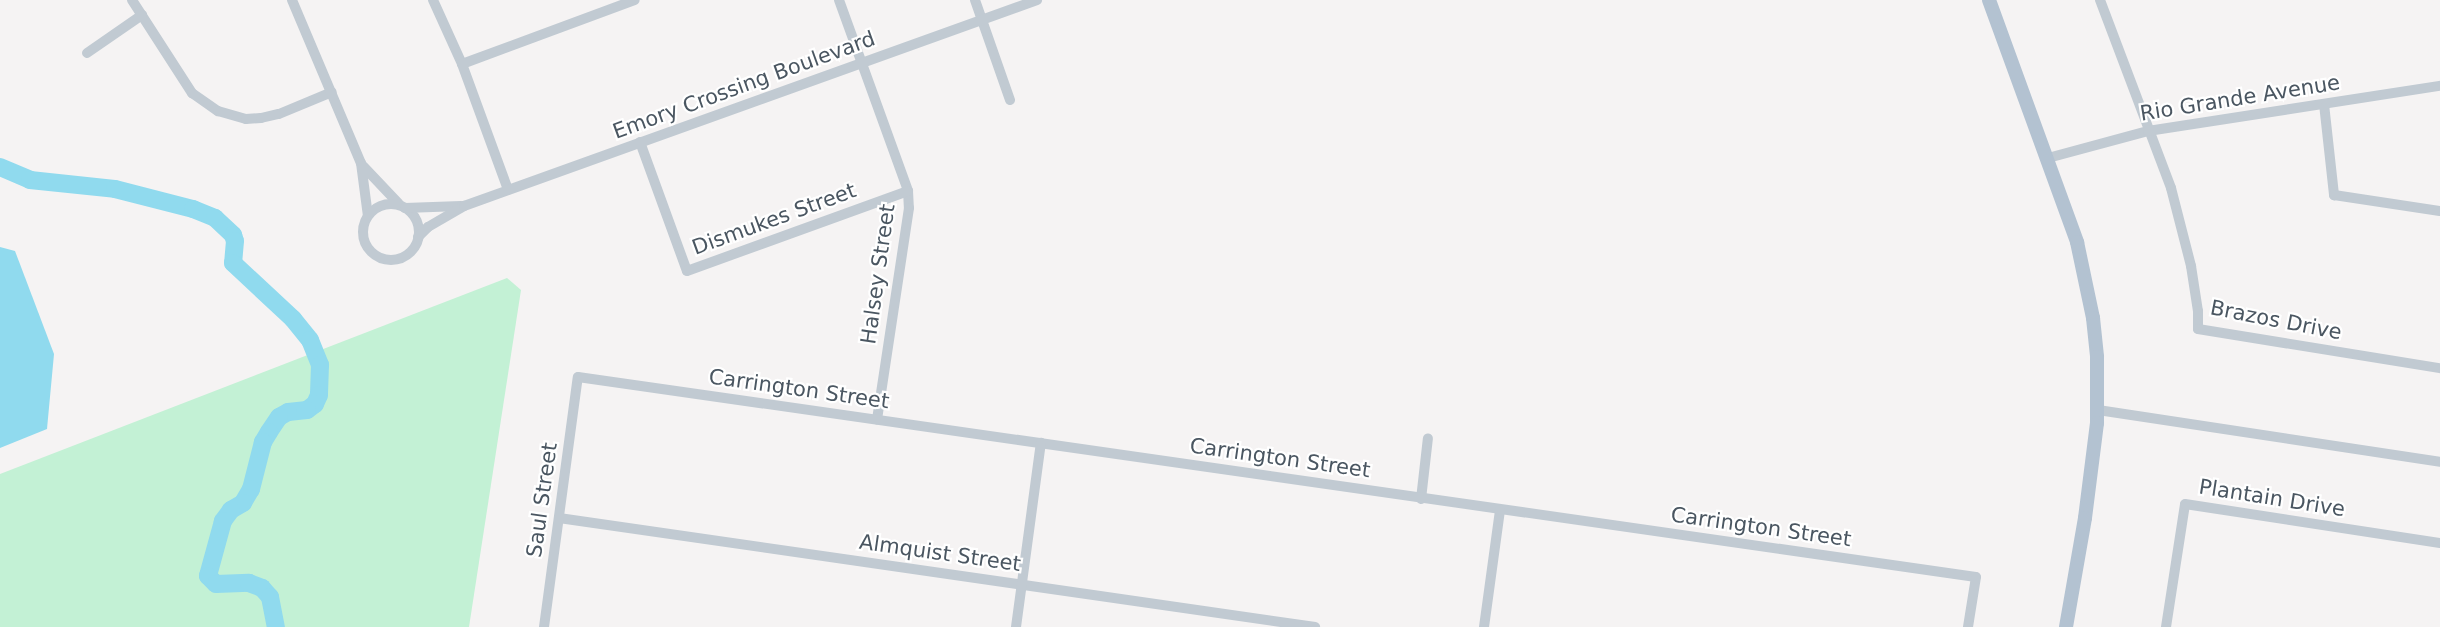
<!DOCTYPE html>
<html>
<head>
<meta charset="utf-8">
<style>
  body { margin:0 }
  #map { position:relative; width:2440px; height:627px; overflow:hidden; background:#f5f3f3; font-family:"DejaVu Sans",sans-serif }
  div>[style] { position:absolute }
  .green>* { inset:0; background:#c3f1d5 }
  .water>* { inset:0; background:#90daee }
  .river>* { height:18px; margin:-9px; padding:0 9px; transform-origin:9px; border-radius:9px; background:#90daee }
  .minor>* { height:10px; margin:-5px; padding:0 5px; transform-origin:5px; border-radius:5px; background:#c1cad2 }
  .minor>.ring { margin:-5px; padding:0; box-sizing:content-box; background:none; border:10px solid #c1cad2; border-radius:50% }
  .major>* { height:14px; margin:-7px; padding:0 7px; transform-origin:7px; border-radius:7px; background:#b3c2d1 }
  span { translate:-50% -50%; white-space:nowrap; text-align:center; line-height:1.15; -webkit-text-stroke:4.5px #fff; paint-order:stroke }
  .street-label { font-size:21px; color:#4a5661 }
</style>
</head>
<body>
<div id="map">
  <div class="green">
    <i style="clip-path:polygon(507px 278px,521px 290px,469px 627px,0 627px,0 474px)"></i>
  </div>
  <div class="water">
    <i style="clip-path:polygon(0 247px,15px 251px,54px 354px,47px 429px,0 448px)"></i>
  </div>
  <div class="river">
    <i style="left:0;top:167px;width:33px;rotate:23deg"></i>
    <i style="left:30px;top:180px;width:85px;rotate:6deg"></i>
    <i style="left:115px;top:189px;width:81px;rotate:14.4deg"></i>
    <i style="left:193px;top:209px;width:24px;rotate:22deg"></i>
    <i style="left:215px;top:218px;width:25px;rotate:43deg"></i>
    <i style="left:233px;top:235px;width:6px;rotate:72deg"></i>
    <i style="left:235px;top:241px;width:22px;rotate:95deg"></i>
    <i style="left:233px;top:263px;width:82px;rotate:43deg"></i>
    <i style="left:293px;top:319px;width:27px;rotate:51deg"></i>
    <i style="left:310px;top:340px;width:27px;rotate:68deg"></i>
    <i style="left:320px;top:365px;width:30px;rotate:92deg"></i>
    <i style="left:319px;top:395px;width:10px;rotate:114deg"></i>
    <i style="left:315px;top:404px;width:10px;rotate:143deg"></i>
    <i style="left:307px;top:410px;width:19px;rotate:174deg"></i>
    <i style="left:288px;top:412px;width:10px;rotate:151deg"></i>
    <i style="left:279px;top:417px;width:18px;rotate:124deg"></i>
    <i style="left:269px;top:432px;width:12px;rotate:121deg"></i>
    <i style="left:263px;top:442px;width:49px;rotate:104.3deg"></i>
    <i style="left:251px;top:489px;width:16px;rotate:120deg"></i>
    <i style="left:243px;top:503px;width:14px;rotate:150deg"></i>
    <i style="left:231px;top:510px;width:14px;rotate:126deg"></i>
    <i style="left:223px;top:521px;width:57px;rotate:105.3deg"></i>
    <i style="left:208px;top:576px;width:11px;rotate:45deg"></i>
    <i style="left:216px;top:584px;width:33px;rotate:-2deg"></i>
    <i style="left:249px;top:583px;width:14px;rotate:21deg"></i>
    <i style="left:262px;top:588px;width:12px;rotate:48deg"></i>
    <i style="left:270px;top:597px;width:31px;rotate:79deg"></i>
  </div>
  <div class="minor">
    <i style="left:132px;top:0;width:111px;rotate:57.2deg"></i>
    <i style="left:192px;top:93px;width:32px;rotate:35deg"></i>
    <i style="left:218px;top:111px;width:29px;rotate:16deg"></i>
    <i style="left:246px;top:119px;width:15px;rotate:-4deg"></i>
    <i style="left:261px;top:118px;width:18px;rotate:-13deg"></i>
    <i style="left:279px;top:114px;width:57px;rotate:-22.5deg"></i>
    <i style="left:292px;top:0;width:177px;rotate:67.1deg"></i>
    <i style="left:361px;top:163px;width:53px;rotate:82.5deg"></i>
    <i style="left:433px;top:0;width:70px;rotate:65.6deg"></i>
    <i style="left:462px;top:64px;width:134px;rotate:69.9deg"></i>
    <i style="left:839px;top:0;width:203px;rotate:70.1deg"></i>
    <i style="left:908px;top:191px;width:17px;rotate:87deg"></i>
    <i style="left:909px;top:208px;width:214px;rotate:98.6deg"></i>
    <i style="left:975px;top:0;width:106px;rotate:70.7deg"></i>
    <i style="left:2100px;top:0;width:201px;rotate:69.3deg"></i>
    <i style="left:2171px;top:188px;width:81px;rotate:75.6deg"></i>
    <i style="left:2191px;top:266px;width:46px;rotate:81.2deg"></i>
    <i style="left:2198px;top:311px;width:18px;rotate:90deg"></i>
    <i style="left:2198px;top:329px;width:245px;rotate:9.2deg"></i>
    <i style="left:87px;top:53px;width:67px;rotate:-34.6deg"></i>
    <i style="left:462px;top:64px;width:184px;rotate:-20.3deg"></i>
    <i style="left:2324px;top:104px;width:92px;rotate:83.7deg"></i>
    <i style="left:2334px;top:195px;width:107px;rotate:8.6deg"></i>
    <i style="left:640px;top:142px;width:137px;rotate:70deg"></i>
    <i style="left:687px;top:271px;width:235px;rotate:-19.9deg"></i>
    <i style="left:2048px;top:158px;width:104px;rotate:-15.1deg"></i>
    <i style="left:2148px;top:131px;width:295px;rotate:-8.8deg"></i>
    <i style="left:363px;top:166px;width:52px;rotate:46.5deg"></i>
    <i class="ring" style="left:363px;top:204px;width:46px;height:46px"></i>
    <i style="left:405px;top:208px;width:56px;rotate:-2deg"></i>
    <i style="left:418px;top:237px;width:14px;rotate:-45deg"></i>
    <i style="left:428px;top:227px;width:42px;rotate:-30.3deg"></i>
    <i style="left:464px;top:206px;width:609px;rotate:-19.77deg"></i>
    <i style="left:2098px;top:410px;width:346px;rotate:8.6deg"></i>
    <i style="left:1421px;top:499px;width:61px;rotate:-83.5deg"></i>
    <i style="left:559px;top:518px;width:764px;rotate:8.2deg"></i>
    <i style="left:544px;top:627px;width:252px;rotate:-82.3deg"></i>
    <i style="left:578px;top:377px;width:1412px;rotate:8.14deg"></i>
    <i style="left:1976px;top:577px;width:51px;rotate:99.1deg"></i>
    <i style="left:1016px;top:627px;width:186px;rotate:-82.3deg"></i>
    <i style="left:1484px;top:627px;width:118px;rotate:-82.2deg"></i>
    <i style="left:2166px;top:627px;width:124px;rotate:-81.2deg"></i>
    <i style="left:2185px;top:504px;width:258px;rotate:8.7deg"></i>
  </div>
  <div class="major">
    <i style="left:1989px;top:0;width:258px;rotate:70deg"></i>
    <i style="left:2077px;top:242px;width:78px;rotate:78.1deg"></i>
    <i style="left:2093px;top:318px;width:39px;rotate:84deg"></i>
    <i style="left:2097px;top:357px;width:66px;rotate:90deg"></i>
    <i style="left:2097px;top:423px;width:96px;rotate:97.2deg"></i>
    <i style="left:2085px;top:518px;width:111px;rotate:99.9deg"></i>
  </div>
  <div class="street-label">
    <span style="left:744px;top:85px;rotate:-20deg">Emory Crossing Boulevard</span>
    <span style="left:2240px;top:98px;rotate:-9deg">Rio Grande Avenue</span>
    <span style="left:774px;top:219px;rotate:-20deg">Dismukes Street</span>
    <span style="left:878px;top:274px;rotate:-82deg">Halsey Street</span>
    <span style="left:2276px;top:320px;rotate:11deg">Brazos Drive</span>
    <span style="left:799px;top:389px;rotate:8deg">Carrington Street</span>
    <span style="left:1280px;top:458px;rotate:8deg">Carrington Street</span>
    <span style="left:2272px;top:498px;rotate:9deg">Plantain Drive</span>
    <span style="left:542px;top:500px;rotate:-82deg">Saul Street</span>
    <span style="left:1761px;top:527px;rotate:8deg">Carrington Street</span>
    <span style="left:940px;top:553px;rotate:8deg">Almquist Street</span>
  </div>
</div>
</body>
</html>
